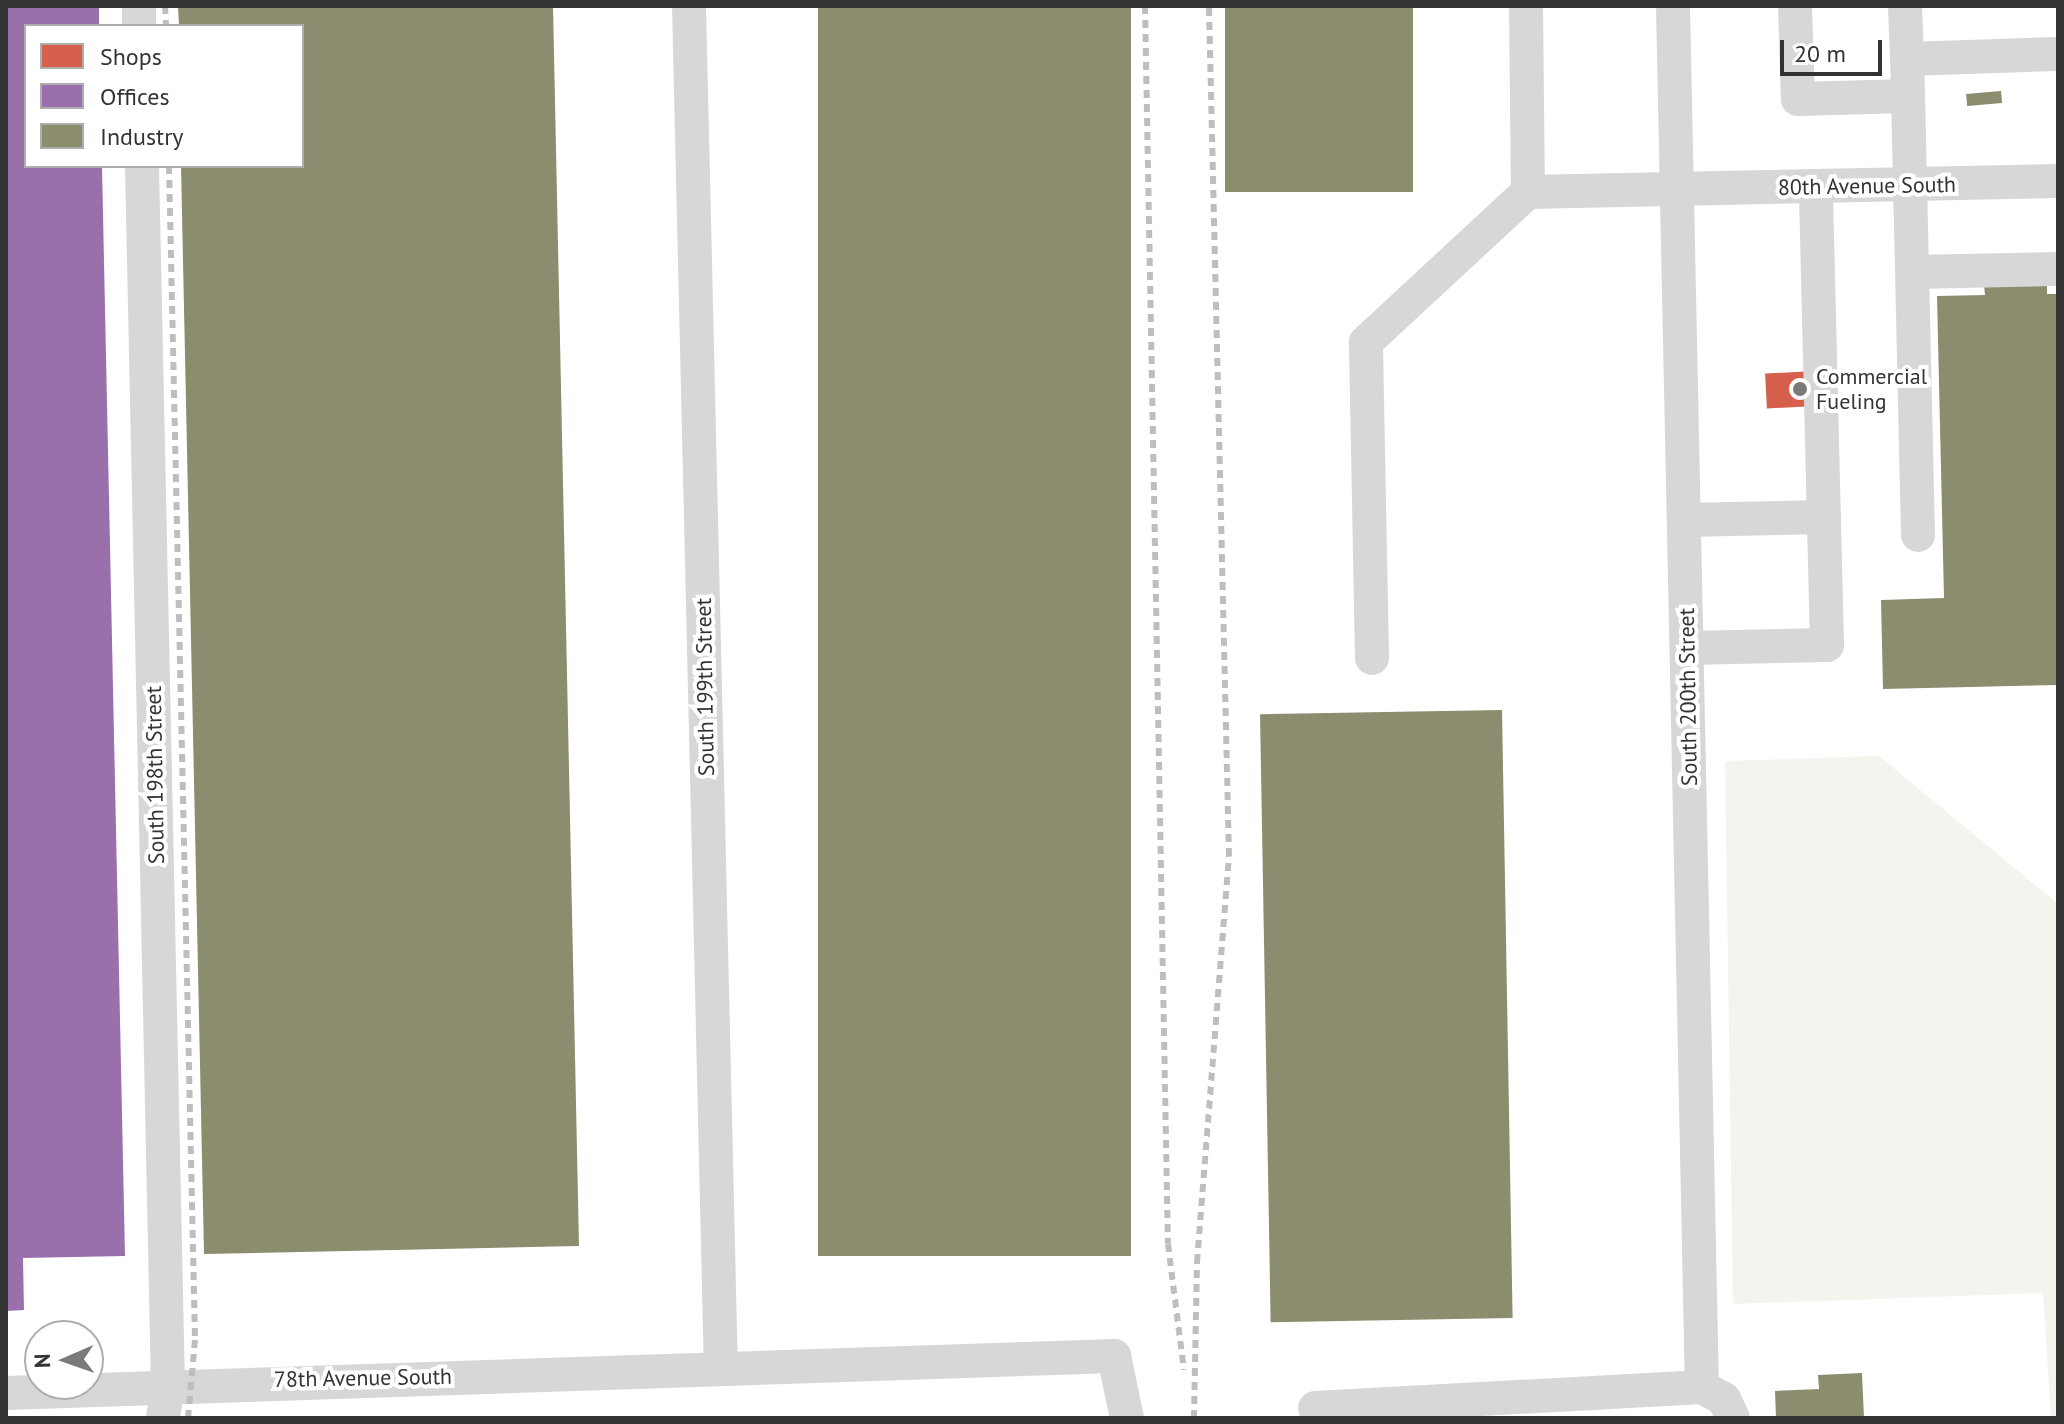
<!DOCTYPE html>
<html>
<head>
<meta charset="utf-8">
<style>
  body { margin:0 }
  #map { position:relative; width:2064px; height:1424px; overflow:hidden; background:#fff; font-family:"PT Sans",sans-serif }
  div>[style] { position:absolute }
  .green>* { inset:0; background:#f1f5ed }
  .shops>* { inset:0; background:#d6604d; transform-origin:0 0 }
  .offices>* { inset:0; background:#9970ab }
  .industry>* { inset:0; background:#8c8c6e; transform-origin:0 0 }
  .minor>* { height:34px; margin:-17px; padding:0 17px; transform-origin:17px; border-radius:17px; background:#d7d7d7 }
  .rail>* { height:6px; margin-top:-3px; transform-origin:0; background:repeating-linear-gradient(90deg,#bebebe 0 8px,transparent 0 14px) }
  .dots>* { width:22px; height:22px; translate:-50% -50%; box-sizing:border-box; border:4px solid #fff; border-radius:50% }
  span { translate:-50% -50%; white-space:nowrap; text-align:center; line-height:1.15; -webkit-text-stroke:8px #fff; paint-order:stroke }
  .street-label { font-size:22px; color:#333 }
  .poi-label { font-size:22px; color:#333 }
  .left { translate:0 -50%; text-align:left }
  .frame { position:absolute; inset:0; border:8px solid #333; pointer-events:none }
  .legend { position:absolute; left:24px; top:24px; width:280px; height:144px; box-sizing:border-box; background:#fff; border:2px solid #adadad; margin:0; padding:10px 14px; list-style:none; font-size:24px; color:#333 }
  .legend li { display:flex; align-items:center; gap:16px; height:40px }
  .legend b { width:40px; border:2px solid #adadad }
  .north { position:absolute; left:24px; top:1320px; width:80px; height:80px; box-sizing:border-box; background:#fff; border:2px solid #adadad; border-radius:50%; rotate:268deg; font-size:22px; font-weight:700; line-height:32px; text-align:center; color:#333 }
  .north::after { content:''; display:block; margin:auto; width:28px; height:36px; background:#7a7a7a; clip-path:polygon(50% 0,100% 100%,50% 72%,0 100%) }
  .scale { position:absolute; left:1780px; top:40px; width:102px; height:36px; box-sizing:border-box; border:4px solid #333; border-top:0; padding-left:10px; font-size:24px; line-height:28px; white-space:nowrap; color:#333; -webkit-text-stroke:6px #fff; paint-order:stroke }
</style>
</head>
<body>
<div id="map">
  <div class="green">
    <i style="clip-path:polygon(1879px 756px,2058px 904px,2058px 1418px,2051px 1418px,2043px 1293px,1733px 1304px,1725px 761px)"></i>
  </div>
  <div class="shops">
    <i style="left:1833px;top:370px;width:35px;height:68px;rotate:87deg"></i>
  </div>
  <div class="offices">
    <i style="clip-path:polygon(6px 6px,99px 6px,99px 26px,26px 26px,26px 166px,102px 166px,125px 1256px,23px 1258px,24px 1310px,6px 1311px)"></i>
  </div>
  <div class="industry">
    <i style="clip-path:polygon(178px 6px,553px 6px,579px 1246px,204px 1254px,181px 166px,302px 166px,302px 26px,179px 26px)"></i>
    <i style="left:818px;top:6px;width:313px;height:1250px"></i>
    <i style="left:1225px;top:6px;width:188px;height:186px"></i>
    <i style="left:2001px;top:91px;width:12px;height:35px;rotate:85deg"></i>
    <i style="clip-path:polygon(2047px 284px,2047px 294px,2058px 294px,2058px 685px,1883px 689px,1881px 600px,1944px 598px,1937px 296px,1985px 295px,1984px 285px)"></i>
    <i style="left:1502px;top:710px;width:608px;height:242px;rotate:89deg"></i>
    <i style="clip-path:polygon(1862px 1373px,1864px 1418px,1776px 1418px,1775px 1391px,1819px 1389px,1818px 1375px)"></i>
  </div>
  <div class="minor">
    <i style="left:139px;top:6px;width:20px;rotate:90deg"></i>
    <i style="left:689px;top:6px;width:1363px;rotate:88.66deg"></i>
    <i style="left:1526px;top:6px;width:186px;rotate:89.4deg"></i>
    <i style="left:1528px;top:192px;width:530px;rotate:-1.19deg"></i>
    <i style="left:1673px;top:6px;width:1381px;rotate:88.8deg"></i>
    <i style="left:1795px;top:6px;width:93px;rotate:88.2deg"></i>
    <i style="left:1798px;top:99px;width:110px;rotate:-1.6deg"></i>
    <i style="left:1905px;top:6px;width:53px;rotate:87.8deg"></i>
    <i style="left:142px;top:166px;width:1217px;rotate:88.78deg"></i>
    <i style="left:168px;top:1383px;width:35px;rotate:98deg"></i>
    <i style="left:1913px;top:272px;width:145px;rotate:-1.2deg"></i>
    <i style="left:1684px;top:520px;width:140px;rotate:-1.2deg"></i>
    <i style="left:1918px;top:535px;width:476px;rotate:-91.3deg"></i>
    <i style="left:1907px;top:59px;width:151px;rotate:-1.9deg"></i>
    <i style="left:1687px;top:648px;width:140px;rotate:-1.2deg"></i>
    <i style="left:1827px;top:645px;width:457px;rotate:-91.4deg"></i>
    <i style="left:1372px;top:658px;width:316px;rotate:-91.1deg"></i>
    <i style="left:1366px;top:342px;width:221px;rotate:-42.8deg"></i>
    <i style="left:6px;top:1393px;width:1109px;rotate:-1.91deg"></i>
    <i style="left:1114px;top:1356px;width:63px;rotate:78.2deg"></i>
    <i style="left:1315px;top:1408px;width:388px;rotate:-3.1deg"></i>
    <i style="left:1702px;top:1387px;width:25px;rotate:29deg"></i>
    <i style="left:1724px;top:1399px;width:21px;rotate:65deg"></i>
  </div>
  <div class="rail">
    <i style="left:165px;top:6px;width:20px;rotate:87deg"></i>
    <i style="left:1145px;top:6px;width:1238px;rotate:88.94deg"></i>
    <i style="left:1168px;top:1244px;width:127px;rotate:82.8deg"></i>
    <i style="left:169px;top:166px;width:1174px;rotate:88.73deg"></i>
    <i style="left:195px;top:1340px;width:78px;rotate:95.1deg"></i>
    <i style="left:1194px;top:1418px;width:156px;rotate:-88.9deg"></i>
    <i style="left:1197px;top:1262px;width:407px;rotate:-85.5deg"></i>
    <i style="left:1229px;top:856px;width:850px;rotate:-91.35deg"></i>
  </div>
  <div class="dots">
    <i style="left:1800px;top:389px;background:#7a7a7a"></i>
  </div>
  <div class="street-label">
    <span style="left:1867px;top:186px;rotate:-1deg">80th Avenue South</span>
    <span style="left:705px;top:687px;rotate:-91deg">South 199th Street</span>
    <span style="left:1688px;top:697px;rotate:-91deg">South 200th Street</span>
    <span style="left:155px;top:775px;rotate:-91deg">South 198th Street</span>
    <span style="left:363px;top:1378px;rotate:-1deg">78th Avenue South</span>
  </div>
  <div class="poi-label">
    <span class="left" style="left:1816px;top:389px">Commercial<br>Fueling</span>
  </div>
  <div class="frame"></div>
  <ul class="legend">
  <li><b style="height:22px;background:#d6604d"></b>Shops</li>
  <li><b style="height:22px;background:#9970ab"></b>Offices</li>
  <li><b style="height:22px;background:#8c8c6e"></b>Industry</li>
  </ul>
  <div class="north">N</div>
  <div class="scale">20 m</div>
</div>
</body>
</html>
